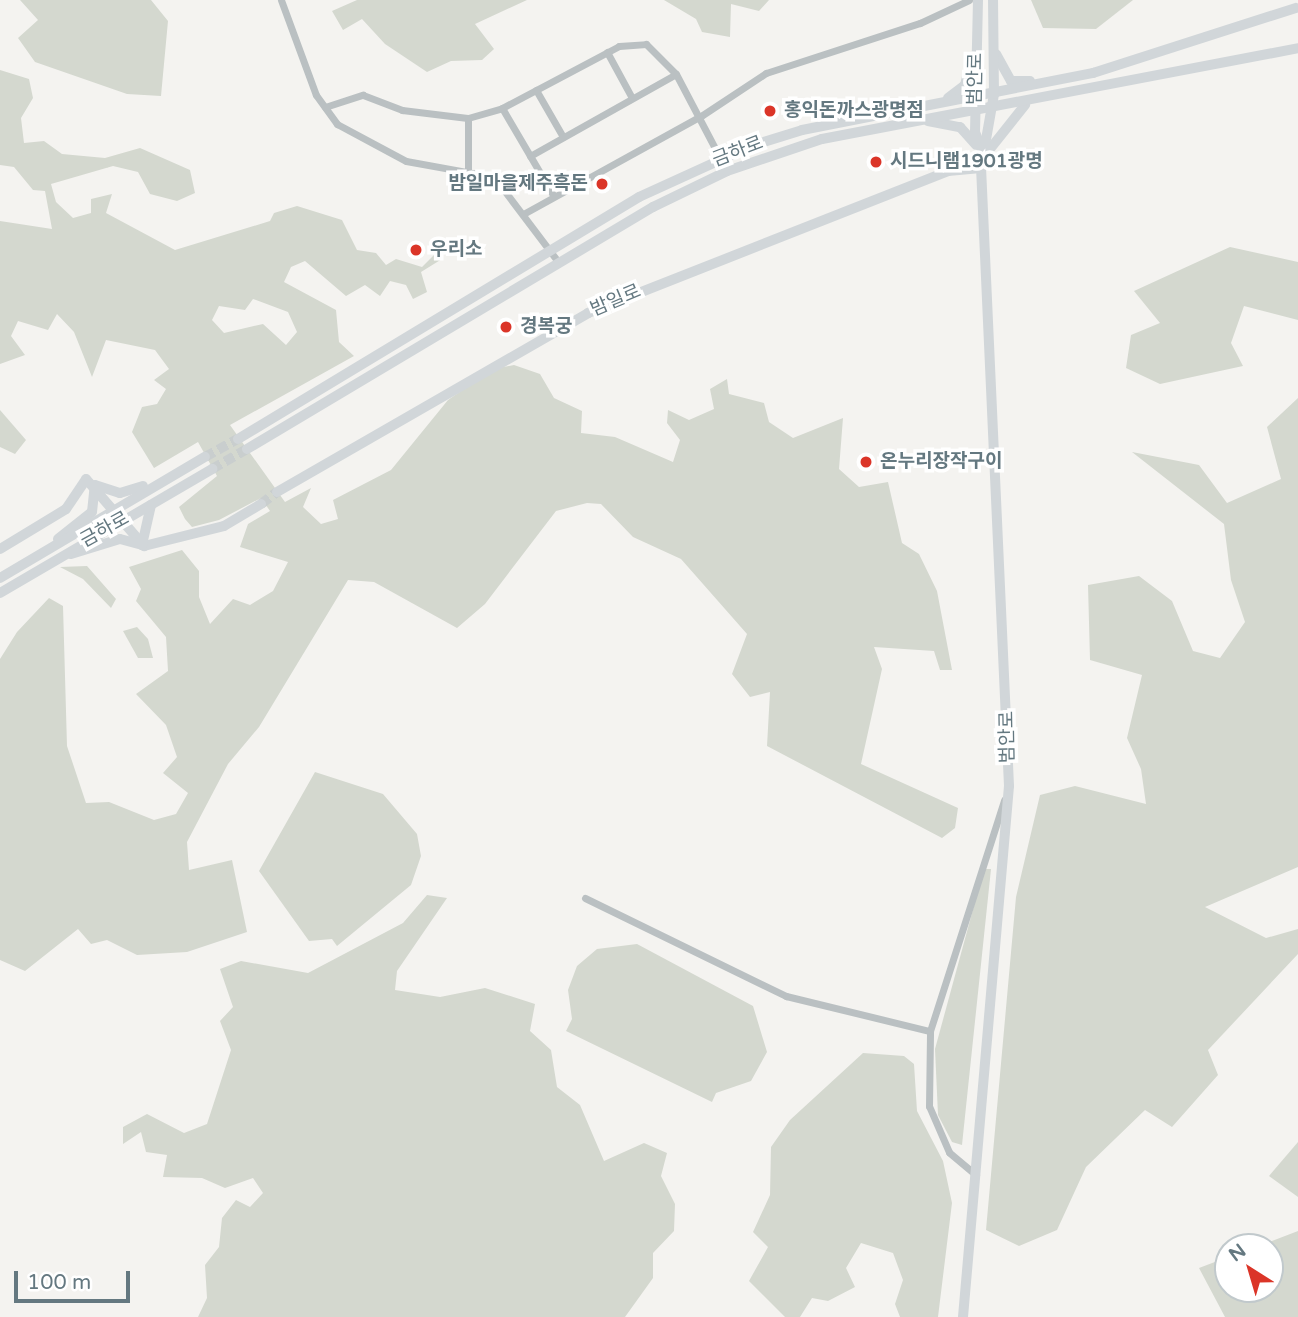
<!DOCTYPE html>
<html>
<head>
<meta charset="utf-8">
<style>
  body { margin:0 }
  #map { position:relative; width:1298px; height:1317px; overflow:hidden; background:#f4f3f0; font-family:"Varela Round","Noto Sans KR",sans-serif }
  div>[style] { position:absolute }
  .green>* { inset:0; background:#d4d8cf }
  .secondary-tunnel>* { height:10px; margin-top:-5px; transform-origin:0; background:repeating-linear-gradient(90deg,#c9cece 0 10px,transparent 0 15px) }
  .street>* { height:7px; margin:-3.5px; padding:0 3.5px; transform-origin:3.5px; border-radius:3.5px; background:#bac0c2 }
  .secondary>* { height:10px; margin:-5px; padding:0 5px; transform-origin:5px; border-radius:5px; background:#d1d6d9 }
  .dots>* { width:19px; height:19px; translate:-50% -50%; box-sizing:border-box; border:4px solid #fff; border-radius:50% }
  span { translate:-50% -50%; white-space:nowrap; text-align:center; line-height:1.15; -webkit-text-stroke:7px #fff; paint-order:stroke }
  .street-label { font-size:19px; color:#647880 }
  .poi-label { font-size:19px; color:#647880; font-weight:700 }
  .left { translate:0 -50%; text-align:left }
  .right { translate:-100% -50%; text-align:right }
  .north { position:absolute; left:1214px; top:1233px; width:70px; height:70px; box-sizing:border-box; background:#fff; border:2px solid #c1c9cc; border-radius:50%; rotate:323deg; font-size:19px; font-weight:700; line-height:28px; text-align:center; color:#647880 }
  .north::after { content:''; display:block; margin:auto; width:24px; height:32px; background:#db3528; clip-path:polygon(50% 0,100% 100%,50% 72%,0 100%) }
  .scale { position:absolute; left:14px; top:1271px; width:116px; height:32px; box-sizing:border-box; border:4px solid #647880; border-top:0; padding-left:9px; font-size:21px; line-height:24px; white-space:nowrap; color:#647880; -webkit-text-stroke:5px #fff; paint-order:stroke }
</style>
</head>
<body>
<div id="map">
  <div class="green">
    <i style="clip-path:polygon(20px 0,151px 0,168px 21px,161px 96px,127px 94px,35px 62px,18px 38px,38px 20px)"></i>
    <i style="clip-path:polygon(357px 0,527px 0,475px 24px,494px 49px,482px 60px,451px 61px,427px 72px,385px 44px,362px 19px,343px 30px,332px 11px)"></i>
    <i style="clip-path:polygon(664px 0,769px 0,759px 11px,731px 4px,730px 37px,702px 32px,696px 19px)"></i>
    <i style="clip-path:polygon(1031px 0,1133px 0,1096px 29px,1043px 28px)"></i>
    <i style="clip-path:polygon(evenodd,0 70px,29px 79px,33px 98px,21px 118px,24px 143px,44px 141px,62px 154px,105px 158px,140px 148px,190px 170px,195px 193px,177px 201px,150px 194px,138px 172px,113px 166px,51px 184px,56px 202px,73px 218px,91px 213px,91px 199px,112px 194px,106px 213px,175px 250px,270px 221px,274px 213px,297px 206px,342px 220px,357px 250px,376px 253px,386px 265px,396px 259px,422px 267px,437px 252px,442px 259px,421px 272px,427px 292px,413px 299px,406px 285px,390px 281px,380px 296px,365px 285px,346px 296px,305px 261px,291px 267px,284px 282px,336px 310px,339px 342px,354px 356px,230px 425px,285px 502px,311px 488px,303px 507px,321px 524px,338px 519px,333px 500px,391px 470px,448px 400px,493px 369px,514px 365px,540px 374px,554px 398px,582px 411px,581px 433px,615px 437px,673px 462px,680px 440px,667px 423px,668px 410px,689px 420px,714px 409px,710px 389px,727px 379px,729px 394px,764px 403px,769px 422px,793px 438px,843px 418px,839px 469px,859px 487px,888px 482px,902px 543px,919px 554px,937px 591px,952px 670px,940px 670px,934px 651px,874px 647px,882px 669px,861px 764px,958px 808px,955px 828px,942px 838px,767px 746px,770px 692px,750px 697px,732px 674px,747px 634px,681px 559px,633px 537px,601px 504px,587px 503px,556px 511px,485px 604px,457px 628px,374px 582px,348px 580px,259px 727px,228px 764px,187px 842px,189px 870px,232px 860px,247px 932px,187px 952px,137px 955px,107px 940px,91px 944px,78px 929px,25px 971px,0 960px,0 659px,17px 632px,49px 598px,63px 606px,67px 746px,86px 803px,109px 802px,154px 820px,176px 814px,188px 793px,163px 773px,177px 757px,166px 725px,136px 694px,168px 671px,166px 637px,136px 601px,141px 589px,129px 567px,182px 550px,199px 571px,199px 597px,210px 624px,233px 599px,250px 605px,273px 591px,288px 562px,240px 547px,248px 524px,270px 511px,261px 498px,219px 520px,192px 527px,185px 519px,179px 507px,217px 476px,198px 442px,154px 468px,132px 432px,142px 407px,157px 404px,166px 389px,154px 380px,169px 369px,155px 350px,106px 340px,92px 377px,74px 332px,57px 314px,48px 330px,18px 321px,11px 336px,25px 355px,0 364px,0 221px,52px 229px,45px 191px,33px 190px,14px 167px,0 165px,0 70px,253px 299px,288px 312px,297px 332px,286px 345px,263px 324px,224px 333px,212px 320px,219px 306px,245px 310px,253px 299px)"></i>
    <i style="clip-path:polygon(1230px 247px,1298px 262px,1298px 320px,1244px 306px,1231px 343px,1243px 366px,1160px 384px,1126px 368px,1131px 335px,1160px 323px,1134px 291px)"></i>
    <i style="clip-path:polygon(1298px 398px,1298px 867px,1205px 907px,1266px 938px,1298px 929px,1298px 954px,1208px 1050px,1218px 1075px,1172px 1127px,1145px 1110px,1086px 1167px,1057px 1230px,1019px 1246px,986px 1230px,1016px 897px,1040px 795px,1075px 786px,1146px 804px,1141px 769px,1127px 738px,1142px 675px,1090px 660px,1088px 585px,1139px 576px,1172px 601px,1193px 651px,1220px 658px,1245px 622px,1231px 580px,1224px 524px,1132px 452px,1199px 465px,1227px 503px,1281px 479px,1267px 427px)"></i>
    <i style="clip-path:polygon(0 410px,26px 440px,15px 454px,0 447px)"></i>
    <i style="clip-path:polygon(87px 566px,116px 599px,111px 608px,83px 579px,60px 567px)"></i>
    <i style="clip-path:polygon(137px 627px,148px 639px,153px 658px,138px 658px,123px 631px)"></i>
    <i style="clip-path:polygon(315px 772px,383px 794px,417px 834px,421px 856px,411px 885px,337px 946px,332px 939px,309px 941px,259px 871px)"></i>
    <i style="clip-path:polygon(984px 869px,991px 869px,962px 1145px,952px 1142px,938px 1115px,935px 1049px)"></i>
    <i style="clip-path:polygon(427px 895px,447px 898px,397px 971px,395px 990px,440px 997px,485px 988px,535px 1004px,530px 1031px,551px 1050px,557px 1087px,580px 1105px,604px 1161px,644px 1143px,667px 1153px,661px 1176px,675px 1204px,674px 1231px,653px 1253px,653px 1278px,625px 1317px,198px 1317px,207px 1298px,205px 1265px,219px 1247px,222px 1218px,236px 1200px,250px 1207px,263px 1193px,253px 1178px,225px 1188px,202px 1178px,163px 1177px,167px 1155px,146px 1152px,141px 1132px,123px 1144px,123px 1127px,147px 1114px,184px 1133px,207px 1124px,231px 1050px,220px 1021px,233px 1007px,220px 969px,241px 961px,308px 973px,403px 923px)"></i>
    <i style="clip-path:polygon(637px 944px,753px 1006px,767px 1052px,751px 1081px,716px 1093px,712px 1102px,566px 1031px,572px 1019px,568px 990px,577px 966px,597px 949px)"></i>
    <i style="clip-path:polygon(863px 1053px,904px 1056px,914px 1064px,917px 1111px,943px 1161px,952px 1203px,938px 1317px,900px 1317px,895px 1304px,903px 1280px,893px 1253px,861px 1243px,846px 1268px,855px 1287px,828px 1301px,812px 1298px,800px 1317px,785px 1317px,749px 1281px,768px 1247px,753px 1232px,770px 1195px,771px 1147px,790px 1120px)"></i>
    <i style="clip-path:polygon(1298px 1142px,1298px 1197px,1269px 1176px)"></i>
    <i style="clip-path:polygon(1298px 1231px,1298px 1317px,1225px 1317px,1199px 1268px,1228px 1257px,1228px 1289px,1270px 1289px,1270px 1247px,1256px 1247px)"></i>
  </div>
  <div class="secondary-tunnel">
    <i style="left:205px;top:457px;width:38px;rotate:-29deg"></i>
    <i style="left:212px;top:469px;width:40px;rotate:-29.7deg"></i>
    <i style="left:261px;top:504px;width:20px;rotate:-37deg"></i>
  </div>
  <div class="street">
    <i style="left:281px;top:0;width:101px;rotate:69.8deg"></i>
    <i style="left:316px;top:95px;width:36px;rotate:54deg"></i>
    <i style="left:337px;top:124px;width:78px;rotate:28.2deg"></i>
    <i style="left:406px;top:161px;width:89px;rotate:10.3deg"></i>
    <i style="left:494px;top:177px;width:108px;rotate:52.9deg"></i>
    <i style="left:607px;top:52px;width:52px;rotate:61.5deg"></i>
    <i style="left:536px;top:90px;width:54px;rotate:60.1deg"></i>
    <i style="left:325px;top:107px;width:40px;rotate:-18deg"></i>
    <i style="left:363px;top:95px;width:42px;rotate:21deg"></i>
    <i style="left:402px;top:110px;width:66px;rotate:6.9deg"></i>
    <i style="left:468px;top:118px;width:35px;rotate:-16deg"></i>
    <i style="left:502px;top:108px;width:132px;rotate:-27.9deg"></i>
    <i style="left:619px;top:46px;width:27px;rotate:-4deg"></i>
    <i style="left:646px;top:44px;width:42px;rotate:45deg"></i>
    <i style="left:676px;top:74px;width:110px;rotate:62.3deg"></i>
    <i style="left:502px;top:108px;width:101px;rotate:59.6deg"></i>
    <i style="left:530px;top:156px;width:167px;rotate:-29.3deg"></i>
    <i style="left:468px;top:174px;width:56px;rotate:-90deg"></i>
    <i style="left:525px;top:213px;width:201px;rotate:-28.9deg"></i>
    <i style="left:701px;top:116px;width:78px;rotate:-33.5deg"></i>
    <i style="left:766px;top:73px;width:162px;rotate:-18deg"></i>
    <i style="left:920px;top:23px;width:54px;rotate:-25.1deg"></i>
    <i style="left:585px;top:898px;width:224px;rotate:26deg"></i>
    <i style="left:786px;top:996px;width:148px;rotate:13.7deg"></i>
    <i style="left:976px;top:1175px;width:35px;rotate:-140deg"></i>
    <i style="left:949px;top:1152px;width:50px;rotate:-113.5deg"></i>
    <i style="left:929px;top:1106px;width:75px;rotate:-89.2deg"></i>
    <i style="left:930px;top:1031px;width:243px;rotate:-72.2deg"></i>
  </div>
  <div class="secondary">
    <i style="left:978px;top:0;width:132px;rotate:91.3deg"></i>
    <i style="left:975px;top:132px;width:26px;rotate:69deg"></i>
    <i style="left:996px;top:54px;width:31px;rotate:61deg"></i>
    <i style="left:1011px;top:81px;width:19px"></i>
    <i style="left:948px;top:98px;width:21px;rotate:-37deg"></i>
    <i style="left:965px;top:85px;width:25px;rotate:-76deg"></i>
    <i style="left:928px;top:121px;width:33px;rotate:11deg"></i>
    <i style="left:960px;top:127px;width:24px;rotate:48deg"></i>
    <i style="left:986px;top:154px;width:63px;rotate:-51.5deg"></i>
    <i style="left:238px;top:439px;width:468px;rotate:-31.1deg"></i>
    <i style="left:639px;top:197px;width:123px;rotate:-24.5deg"></i>
    <i style="left:751px;top:146px;width:53px;rotate:-17.4deg"></i>
    <i style="left:802px;top:130px;width:297px;rotate:-11.1deg"></i>
    <i style="left:1093px;top:73px;width:213px;rotate:-17.8deg"></i>
    <i style="left:247px;top:449px;width:473px;rotate:-30.8deg"></i>
    <i style="left:653px;top:207px;width:82px;rotate:-25.9deg"></i>
    <i style="left:727px;top:171px;width:100px;rotate:-18.6deg"></i>
    <i style="left:822px;top:139px;width:485px;rotate:-10.8deg"></i>
    <i style="left:277px;top:492px;width:359px;rotate:-29.9deg"></i>
    <i style="left:588px;top:313px;width:387px;rotate:-21.5deg"></i>
    <i style="left:948px;top:171px;width:33px;rotate:-5deg"></i>
    <i style="left:58px;top:539px;width:43px;rotate:-38.5deg"></i>
    <i style="left:92px;top:512px;width:27px;rotate:-84deg"></i>
    <i style="left:95px;top:485px;width:26px;rotate:18deg"></i>
    <i style="left:120px;top:493px;width:24px;rotate:-17deg"></i>
    <i style="left:0;top:549px;width:77px;rotate:-31.2deg"></i>
    <i style="left:66px;top:509px;width:36px;rotate:-56deg"></i>
    <i style="left:86px;top:479px;width:89px;rotate:49.1deg"></i>
    <i style="left:144px;top:546px;width:82px;rotate:-14deg"></i>
    <i style="left:224px;top:526px;width:43px;rotate:-30.7deg"></i>
    <i style="left:71px;top:554px;width:51px;rotate:-17deg"></i>
    <i style="left:120px;top:539px;width:23px;rotate:15deg"></i>
    <i style="left:142px;top:545px;width:41px;rotate:-77.3deg"></i>
    <i style="left:0;top:578px;width:238px;rotate:-30.6deg"></i>
    <i style="left:0;top:593px;width:246px;rotate:-30.3deg"></i>
    <i style="left:963px;top:1317px;width:533px;rotate:-85.05deg"></i>
    <i style="left:1009px;top:786px;width:619px;rotate:-92.59deg"></i>
    <i style="left:981px;top:168px;width:75px;rotate:-80deg"></i>
    <i style="left:994px;top:94px;width:94px;rotate:-90.6deg"></i>
  </div>
  <div class="dots">
    <i style="left:770px;top:111px;background:#db3528"></i>
    <i style="left:876px;top:162px;background:#db3528"></i>
    <i style="left:602px;top:184px;background:#db3528"></i>
    <i style="left:416px;top:250px;background:#db3528"></i>
    <i style="left:506px;top:327px;background:#db3528"></i>
    <i style="left:866px;top:462px;background:#db3528"></i>
  </div>
  <div class="street-label">
    <span style="left:976px;top:79px;rotate:-89deg">범안로</span>
    <span style="left:738px;top:152px;rotate:-21deg">금하로</span>
    <span style="left:616px;top:301px;rotate:-23deg">밤일로</span>
    <span style="left:105px;top:530px;rotate:-29deg">금하로</span>
    <span style="left:1008px;top:737px;rotate:-91deg">범안로</span>
  </div>
  <div class="poi-label">
    <span class="left" style="left:784px;top:111px">홍익돈까스광명점</span>
    <span class="left" style="left:890px;top:162px">시드니램1901광명</span>
    <span class="right" style="left:588px;top:184px">밤일마을제주흑돈</span>
    <span class="left" style="left:430px;top:250px">우리소</span>
    <span class="left" style="left:520px;top:327px">경복궁</span>
    <span class="left" style="left:880px;top:462px">온누리장작구이</span>
  </div>
  <div class="north">N</div>
  <div class="scale">100 m</div>
</div>
</body>
</html>
